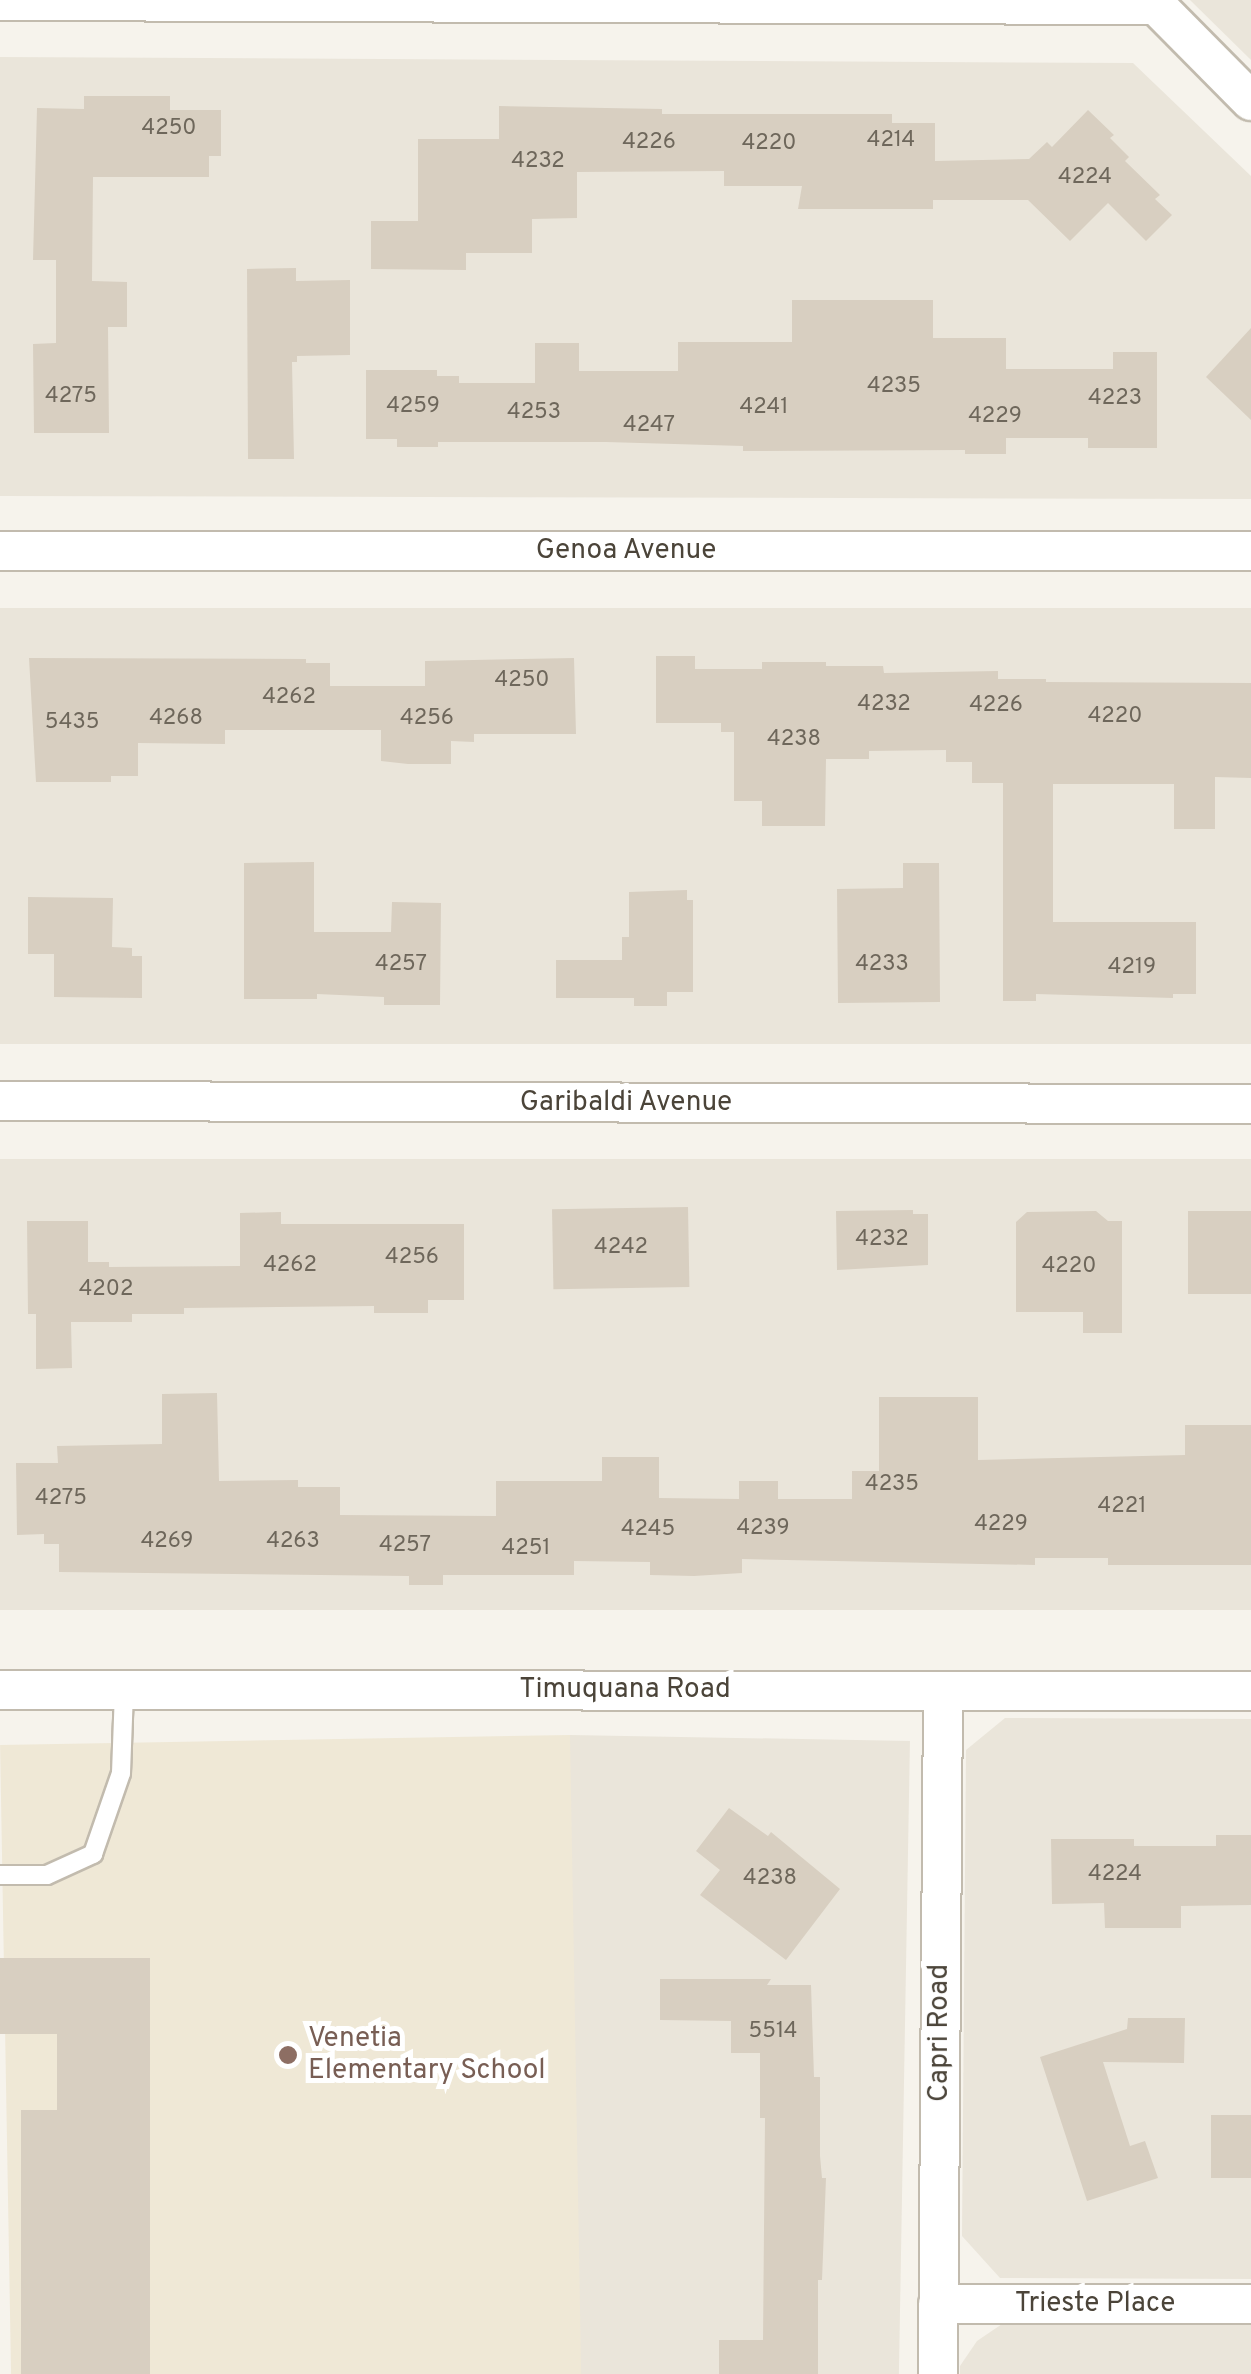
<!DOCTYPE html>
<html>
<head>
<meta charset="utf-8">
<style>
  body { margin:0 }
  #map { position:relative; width:1251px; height:2374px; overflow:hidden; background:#f6f3ec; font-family:Overpass,sans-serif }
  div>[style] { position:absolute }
  .residential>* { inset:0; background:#eae5da; transform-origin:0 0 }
  .education>* { inset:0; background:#efe8d6; transform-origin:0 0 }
  .building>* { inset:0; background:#d8cfc1; transform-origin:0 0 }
  .roads { filter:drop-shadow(2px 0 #c2bbae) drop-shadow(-2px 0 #c2bbae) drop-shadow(0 2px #c2bbae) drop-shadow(0 -2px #c2bbae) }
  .lane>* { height:18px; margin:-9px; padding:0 9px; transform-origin:9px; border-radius:9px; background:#fff }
  .street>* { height:38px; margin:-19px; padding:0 19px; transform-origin:19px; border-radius:19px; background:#fff }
  .dots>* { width:28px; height:28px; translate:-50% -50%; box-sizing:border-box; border:5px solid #fff; border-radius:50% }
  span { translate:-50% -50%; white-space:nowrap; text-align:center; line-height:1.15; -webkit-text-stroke:10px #fff; paint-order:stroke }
  .number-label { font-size:22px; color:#6e675b }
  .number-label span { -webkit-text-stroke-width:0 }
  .street-label { font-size:28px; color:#4b4439 }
  .education-label { font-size:28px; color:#785e54 }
  .left { translate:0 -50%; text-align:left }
</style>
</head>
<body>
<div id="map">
  <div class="residential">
    <i style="clip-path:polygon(1190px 0,1251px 0,1251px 60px)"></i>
    <i style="clip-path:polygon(0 57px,1133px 63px,1251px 176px,1251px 499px,0 496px)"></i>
    <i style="left:0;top:608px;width:1251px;height:436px"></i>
    <i style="left:0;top:1159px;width:1251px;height:451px"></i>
    <i style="clip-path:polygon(1005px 1718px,1251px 1719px,1251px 2279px,1000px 2278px,962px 2236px,966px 1750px)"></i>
    <i style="left:570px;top:1735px;width:340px;height:639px;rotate:1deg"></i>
    <i style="clip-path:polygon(1005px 2322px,1251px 2323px,1251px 2374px,960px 2374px,960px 2366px,977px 2341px)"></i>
  </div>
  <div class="education">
    <i style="left:570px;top:1735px;width:639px;height:570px;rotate:89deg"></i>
  </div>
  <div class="building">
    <i style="clip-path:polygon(84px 96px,170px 96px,170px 110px,221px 110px,221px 156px,209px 156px,209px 177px,93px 177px,92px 281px,127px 282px,127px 327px,108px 327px,109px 433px,34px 433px,33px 344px,56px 343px,56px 260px,33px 260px,37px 108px,84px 109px)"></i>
    <i style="clip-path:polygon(499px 106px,662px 109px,662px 114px,892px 114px,892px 123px,935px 123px,935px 161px,1029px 159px,1047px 142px,1052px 147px,1088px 110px,1114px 135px,1110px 138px,1129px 157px,1125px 161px,1160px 195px,1155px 199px,1172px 215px,1146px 241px,1108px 203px,1070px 241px,1028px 200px,933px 200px,933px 209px,798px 209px,802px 186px,724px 186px,724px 171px,577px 172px,577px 218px,532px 219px,532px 253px,466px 253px,466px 270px,371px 269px,371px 221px,418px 221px,418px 139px,499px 139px)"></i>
    <i style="clip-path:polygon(296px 268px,296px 281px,350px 280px,350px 355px,297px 356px,297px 362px,292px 362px,294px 459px,248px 459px,247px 269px)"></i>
    <i style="clip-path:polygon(792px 300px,933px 300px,933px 338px,1006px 338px,1006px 369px,1113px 369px,1113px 352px,1157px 352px,1157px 448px,1088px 448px,1088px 438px,1006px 438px,1006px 454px,965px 454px,965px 450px,743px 451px,743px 446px,606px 442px,438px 442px,438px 447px,397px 447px,397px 439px,366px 439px,366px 370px,437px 370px,437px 376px,459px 376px,459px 383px,535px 383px,535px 343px,579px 343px,579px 371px,678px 371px,678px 342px,792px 342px)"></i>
    <i style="clip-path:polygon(1251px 328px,1251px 420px,1206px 377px)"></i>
    <i style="clip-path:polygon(656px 656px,695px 656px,695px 669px,762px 669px,762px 662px,826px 662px,826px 666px,883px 666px,884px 673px,998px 671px,998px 679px,1046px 679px,1046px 682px,1251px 683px,1251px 778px,1215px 777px,1215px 829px,1174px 829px,1174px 784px,1053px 784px,1053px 922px,1196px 922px,1196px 994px,1173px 994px,1173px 998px,1036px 994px,1036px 1001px,1003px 1001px,1003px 783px,972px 783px,972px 762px,946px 762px,946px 750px,869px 751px,869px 759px,826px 759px,825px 826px,762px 826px,762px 801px,734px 801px,734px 732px,721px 732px,721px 723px,656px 723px)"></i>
    <i style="clip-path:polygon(29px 658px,306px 659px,306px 663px,330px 663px,330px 686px,425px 686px,425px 661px,574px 658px,576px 734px,474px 734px,474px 742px,451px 741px,451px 764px,408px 764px,381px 761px,381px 730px,225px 730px,225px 744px,138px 743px,138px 776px,111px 776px,111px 782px,36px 782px)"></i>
    <i style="clip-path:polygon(314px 862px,314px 932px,391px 932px,392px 902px,441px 903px,440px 1005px,384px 1005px,384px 997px,317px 994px,317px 999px,244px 999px,244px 863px)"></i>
    <i style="clip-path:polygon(903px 863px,939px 863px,940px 1002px,838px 1003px,837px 889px,903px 888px)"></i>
    <i style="clip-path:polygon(687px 890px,687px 900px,693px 900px,693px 992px,667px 992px,667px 1006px,634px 1006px,634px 998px,556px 998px,556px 960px,622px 960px,622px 937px,629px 937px,629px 892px)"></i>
    <i style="clip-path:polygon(28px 897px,113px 898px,112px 947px,132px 948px,132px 956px,142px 956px,142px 998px,54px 997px,54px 954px,28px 954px)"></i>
    <i style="left:688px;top:1207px;width:80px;height:136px;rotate:89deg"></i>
    <i style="clip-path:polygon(913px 1210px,913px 1214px,928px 1214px,928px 1265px,837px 1270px,836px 1211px)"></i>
    <i style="clip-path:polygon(1096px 1211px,1108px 1221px,1122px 1221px,1122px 1333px,1083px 1333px,1083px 1312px,1016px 1312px,1016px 1222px,1027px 1212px)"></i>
    <i style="left:1188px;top:1211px;width:63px;height:83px"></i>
    <i style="clip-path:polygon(281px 1212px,281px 1224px,464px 1224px,464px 1300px,428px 1300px,428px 1313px,374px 1313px,374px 1306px,184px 1308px,184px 1314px,132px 1314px,132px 1322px,71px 1322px,72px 1368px,36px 1369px,36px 1314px,28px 1314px,27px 1221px,88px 1221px,88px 1262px,109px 1262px,109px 1267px,240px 1266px,240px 1213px)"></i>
    <i style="clip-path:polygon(217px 1393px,219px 1481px,298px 1480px,298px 1487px,340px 1487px,340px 1515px,496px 1516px,496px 1481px,602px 1481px,602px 1457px,659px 1457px,659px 1498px,739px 1499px,739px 1481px,778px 1481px,778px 1499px,852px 1499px,852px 1471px,879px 1471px,879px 1397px,978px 1397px,978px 1460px,1185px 1455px,1185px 1425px,1251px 1425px,1251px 1565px,1108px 1565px,1108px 1558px,1035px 1558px,1035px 1565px,742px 1559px,742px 1573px,694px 1576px,650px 1575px,650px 1562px,574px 1561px,574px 1575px,443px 1575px,443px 1585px,409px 1585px,409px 1576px,59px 1572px,59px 1544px,44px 1544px,44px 1534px,17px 1535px,16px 1463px,58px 1463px,57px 1446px,162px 1444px,162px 1394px)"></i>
    <i style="clip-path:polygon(729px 1808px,768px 1836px,771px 1832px,840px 1889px,786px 1960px,700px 1895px,720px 1870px,696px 1851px)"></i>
    <i style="clip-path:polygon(1216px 1835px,1251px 1835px,1251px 1905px,1181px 1906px,1181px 1928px,1105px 1928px,1104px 1903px,1052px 1904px,1051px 1839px,1134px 1839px,1134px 1846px,1216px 1846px)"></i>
    <i style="clip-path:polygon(0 1958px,150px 1958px,150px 2374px,21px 2374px,21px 2110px,57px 2110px,57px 2034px,0 2034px)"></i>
    <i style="clip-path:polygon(660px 1979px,771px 1979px,767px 1985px,811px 1985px,814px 2077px,820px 2077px,820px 2156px,822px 2178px,826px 2178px,822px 2280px,818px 2280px,818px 2374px,719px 2374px,719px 2340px,763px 2340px,765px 2118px,760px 2118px,760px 2053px,731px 2053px,731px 2021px,660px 2020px)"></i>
    <i style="clip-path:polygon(1128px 2018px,1185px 2018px,1184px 2063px,1103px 2062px,1130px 2146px,1145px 2141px,1158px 2178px,1087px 2201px,1040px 2057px,1127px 2029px)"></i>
    <i style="left:1251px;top:2115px;width:63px;height:40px;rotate:90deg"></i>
  </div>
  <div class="roads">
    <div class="lane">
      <i style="left:0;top:1875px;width:47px"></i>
      <i style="left:47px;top:1875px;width:51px;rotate:-24.5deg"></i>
      <i style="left:93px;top:1854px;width:86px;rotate:-70.9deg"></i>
      <i style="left:121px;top:1773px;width:83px;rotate:-87.9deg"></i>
    </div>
    <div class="street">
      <i style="left:1151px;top:0;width:142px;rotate:45.3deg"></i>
      <i style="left:0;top:1px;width:1156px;rotate:0.2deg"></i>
      <i style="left:0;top:551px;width:1251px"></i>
      <i style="left:0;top:1101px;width:1251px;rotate:0.14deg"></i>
      <i style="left:0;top:1690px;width:1251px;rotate:0.05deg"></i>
      <i style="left:938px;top:2304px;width:313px"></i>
      <i style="left:938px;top:2374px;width:682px;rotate:-89.58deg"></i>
    </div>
  </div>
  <div class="dots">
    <i style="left:288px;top:2055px;background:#8d6e63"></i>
  </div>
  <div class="number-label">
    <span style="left:169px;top:129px">4250</span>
    <span style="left:891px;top:141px">4214</span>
    <span style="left:649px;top:143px">4226</span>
    <span style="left:769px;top:144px">4220</span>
    <span style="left:538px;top:162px">4232</span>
    <span style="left:1085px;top:178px">4224</span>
    <span style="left:894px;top:387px">4235</span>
    <span style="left:71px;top:397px">4275</span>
    <span style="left:1115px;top:399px">4223</span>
    <span style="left:413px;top:407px">4259</span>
    <span style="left:764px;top:408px">4241</span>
    <span style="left:534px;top:413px">4253</span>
    <span style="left:995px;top:417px">4229</span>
    <span style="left:649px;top:426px">4247</span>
    <span style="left:522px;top:681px">4250</span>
    <span style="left:289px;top:698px">4262</span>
    <span style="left:884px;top:705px">4232</span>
    <span style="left:996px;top:706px">4226</span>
    <span style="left:1115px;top:717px">4220</span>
    <span style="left:176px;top:719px">4268</span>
    <span style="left:427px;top:719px">4256</span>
    <span style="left:72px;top:723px">5435</span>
    <span style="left:794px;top:740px">4238</span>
    <span style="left:401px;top:965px">4257</span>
    <span style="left:882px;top:965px">4233</span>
    <span style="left:1132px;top:968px">4219</span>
    <span style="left:882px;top:1240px">4232</span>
    <span style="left:621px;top:1248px">4242</span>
    <span style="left:412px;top:1258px">4256</span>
    <span style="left:290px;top:1266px">4262</span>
    <span style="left:1069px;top:1267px">4220</span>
    <span style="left:106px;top:1290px">4202</span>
    <span style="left:892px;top:1485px">4235</span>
    <span style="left:61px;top:1499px">4275</span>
    <span style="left:1122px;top:1507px">4221</span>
    <span style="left:1001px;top:1525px">4229</span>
    <span style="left:763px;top:1529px">4239</span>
    <span style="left:648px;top:1530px">4245</span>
    <span style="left:167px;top:1542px">4269</span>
    <span style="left:293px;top:1542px">4263</span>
    <span style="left:405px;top:1546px">4257</span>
    <span style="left:526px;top:1549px">4251</span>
    <span style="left:1115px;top:1875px">4224</span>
    <span style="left:770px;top:1879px">4238</span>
    <span style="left:773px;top:2032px">5514</span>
  </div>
  <div class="street-label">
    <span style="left:626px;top:551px">Genoa Avenue</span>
    <span style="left:626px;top:1103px">Garibaldi Avenue</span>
    <span style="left:625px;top:1690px">Timuquana Road</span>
    <span style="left:940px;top:2033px;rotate:-90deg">Capri Road</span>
    <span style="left:1095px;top:2304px">Trieste Place</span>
  </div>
  <div class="education-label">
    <span class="left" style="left:308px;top:2055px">Venetia<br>Elementary School</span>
  </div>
</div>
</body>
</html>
